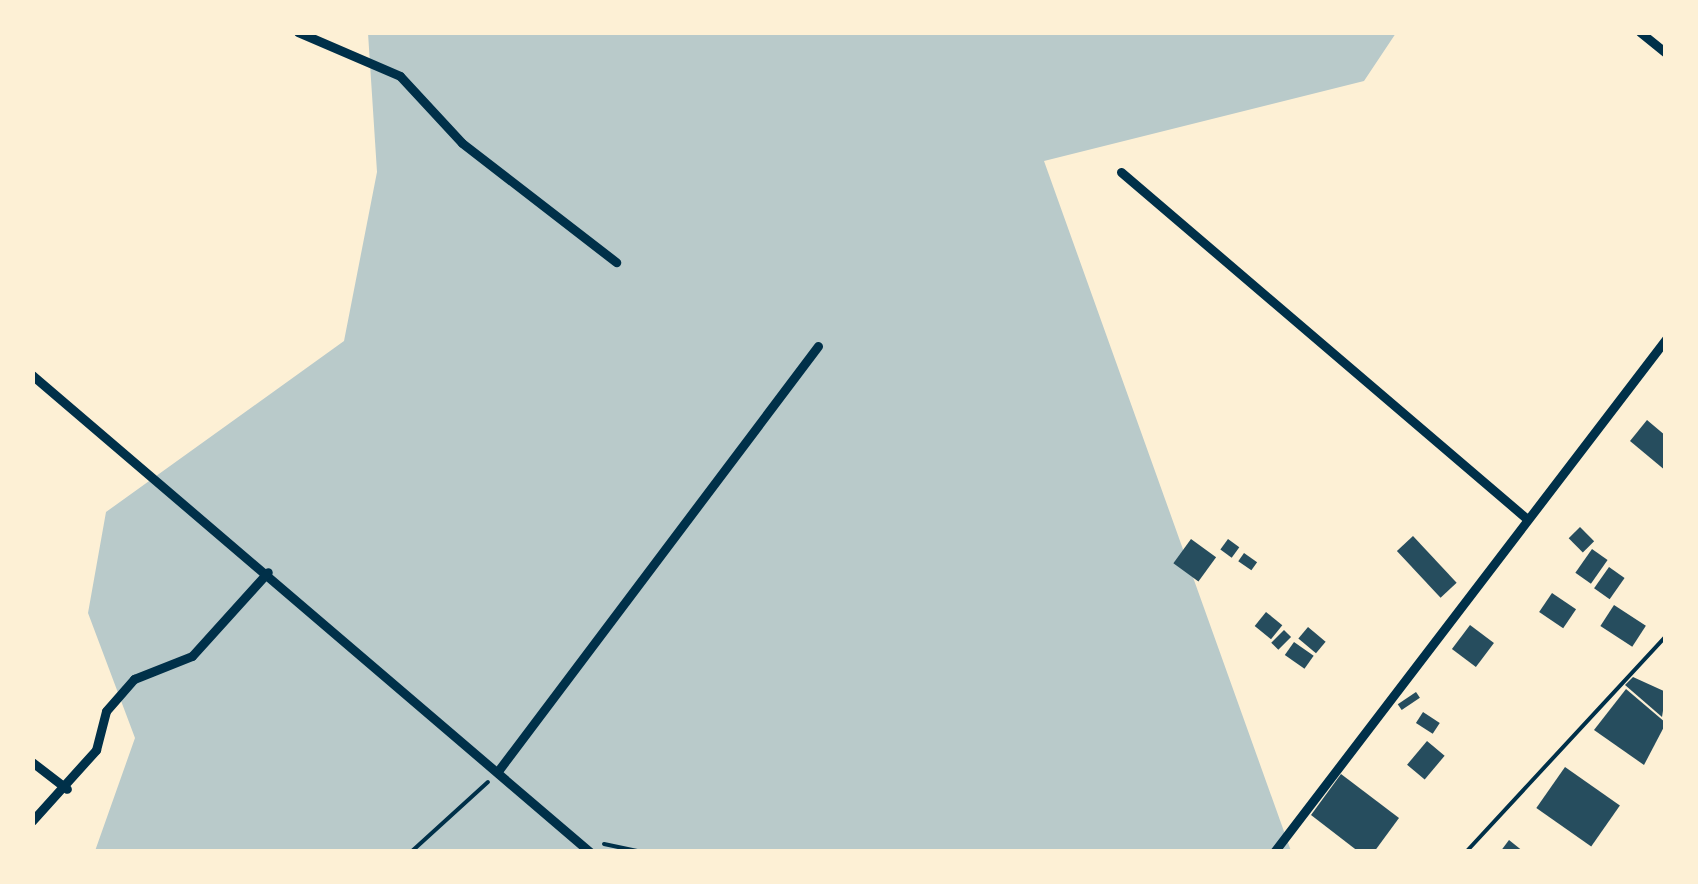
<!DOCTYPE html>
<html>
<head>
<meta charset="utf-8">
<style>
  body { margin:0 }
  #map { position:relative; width:1698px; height:884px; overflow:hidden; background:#fdf0d5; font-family:Jost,sans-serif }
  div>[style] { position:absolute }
  .green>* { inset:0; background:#b9caca }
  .building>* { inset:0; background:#264d5e; transform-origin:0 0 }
  .path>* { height:4px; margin:-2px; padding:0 2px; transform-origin:2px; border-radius:2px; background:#003049 }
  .minor>* { height:9px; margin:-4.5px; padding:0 4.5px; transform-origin:4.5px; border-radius:4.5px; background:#003049 }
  span { translate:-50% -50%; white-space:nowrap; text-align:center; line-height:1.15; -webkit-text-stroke:8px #fdf0d5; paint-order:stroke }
  .frame { position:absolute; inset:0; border:35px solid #fdf0d5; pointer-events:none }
</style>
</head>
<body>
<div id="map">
  <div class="green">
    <i style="clip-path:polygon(368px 33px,1396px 33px,1364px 81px,1044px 161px,1291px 851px,95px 851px,135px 738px,88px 613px,106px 512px,344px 341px,377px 172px)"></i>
  </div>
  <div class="building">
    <i style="clip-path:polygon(1647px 420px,1666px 436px,1666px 471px,1630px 441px)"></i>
    <i style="left:1580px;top:527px;width:20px;height:16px;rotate:45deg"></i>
    <i style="left:1413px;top:536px;width:64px;height:22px;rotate:47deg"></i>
    <i style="left:1191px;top:539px;width:31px;height:30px;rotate:36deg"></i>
    <i style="left:1228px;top:539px;width:14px;height:13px;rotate:36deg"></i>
    <i style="left:1592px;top:549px;width:19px;height:29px;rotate:35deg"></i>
    <i style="left:1244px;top:553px;width:16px;height:10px;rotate:35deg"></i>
    <i style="left:1609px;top:567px;width:19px;height:26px;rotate:35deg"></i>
    <i style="left:1552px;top:593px;width:29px;height:23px;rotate:34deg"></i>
    <i style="left:1614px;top:605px;width:38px;height:25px;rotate:33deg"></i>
    <i style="left:1266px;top:612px;width:21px;height:18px;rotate:39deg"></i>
    <i style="left:1470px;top:625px;width:30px;height:30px;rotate:37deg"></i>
    <i style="left:1308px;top:627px;width:23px;height:15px;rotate:40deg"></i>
    <i style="left:1284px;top:630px;width:10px;height:18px;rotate:45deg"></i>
    <i style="left:1294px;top:642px;width:24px;height:16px;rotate:35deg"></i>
    <i style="clip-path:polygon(1633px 677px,1666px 692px,1662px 717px,1625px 685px)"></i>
    <i style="clip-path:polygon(1626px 689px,1666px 723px,1644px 765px,1594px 730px)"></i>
    <i style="left:1416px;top:692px;width:7px;height:22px;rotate:56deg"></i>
    <i style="left:1423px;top:712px;width:20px;height:13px;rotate:33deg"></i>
    <i style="left:1427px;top:741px;width:23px;height:31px;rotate:40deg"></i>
    <i style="left:1565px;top:767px;width:67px;height:50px;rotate:35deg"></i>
    <i style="clip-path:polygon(1341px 774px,1399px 818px,1374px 852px,1359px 852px,1311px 815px)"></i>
    <i style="clip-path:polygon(1509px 840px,1524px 852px,1500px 852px)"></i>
  </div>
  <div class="path">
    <i style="left:604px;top:844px;width:40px;rotate:12deg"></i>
    <i style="left:411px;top:852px;width:104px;rotate:-42.3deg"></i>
    <i style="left:1466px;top:852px;width:294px;rotate:-47.2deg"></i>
  </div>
  <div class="minor">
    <i style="left:298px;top:32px;width:111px;rotate:23.3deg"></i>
    <i style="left:400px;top:76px;width:91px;rotate:47.2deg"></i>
    <i style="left:462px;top:143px;width:195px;rotate:37.7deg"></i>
    <i style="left:1640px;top:32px;width:33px;rotate:39deg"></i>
    <i style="left:1121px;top:172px;width:533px;rotate:40.51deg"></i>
    <i style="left:32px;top:375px;width:734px;rotate:40.53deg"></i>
    <i style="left:32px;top:762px;width:44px;rotate:37.6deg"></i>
    <i style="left:498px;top:771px;width:532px;rotate:-53.02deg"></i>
    <i style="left:32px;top:821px;width:96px;rotate:-48deg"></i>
    <i style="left:96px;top:750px;width:40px;rotate:-75.6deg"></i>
    <i style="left:106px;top:711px;width:43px;rotate:-48.8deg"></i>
    <i style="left:134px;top:679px;width:62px;rotate:-21.6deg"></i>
    <i style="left:192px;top:656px;width:113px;rotate:-47.9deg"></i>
    <i style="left:1274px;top:852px;width:646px;rotate:-52.62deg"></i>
  </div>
  <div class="frame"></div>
</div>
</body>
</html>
